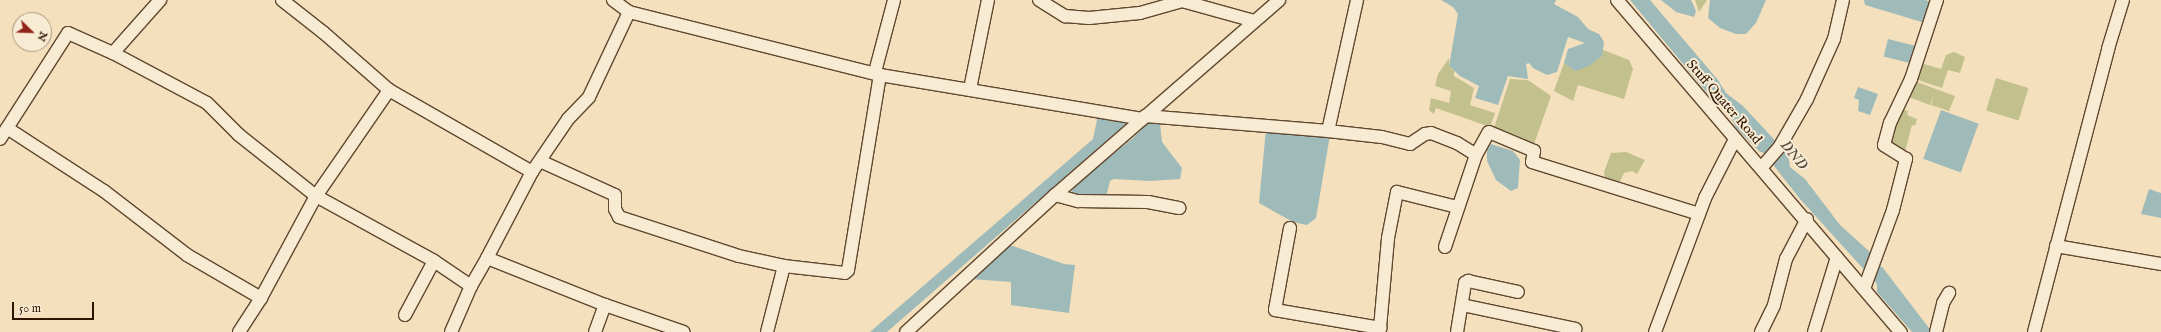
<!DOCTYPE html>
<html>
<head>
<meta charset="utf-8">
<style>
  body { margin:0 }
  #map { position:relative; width:2161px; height:332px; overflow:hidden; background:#f5e0bd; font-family:"IM FELL English",serif }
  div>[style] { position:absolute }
  .green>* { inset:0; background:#c2c18d; transform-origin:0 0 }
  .water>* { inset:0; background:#9ebbb9; transform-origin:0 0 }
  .roads { filter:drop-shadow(1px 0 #60472f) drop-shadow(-1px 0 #60472f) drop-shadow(0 1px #60472f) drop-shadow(0 -1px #60472f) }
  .minor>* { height:12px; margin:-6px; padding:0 6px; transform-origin:6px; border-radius:6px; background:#f8ebd4 }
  span { translate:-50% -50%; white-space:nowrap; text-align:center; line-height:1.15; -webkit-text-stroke:4px #f8ebd4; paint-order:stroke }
  .street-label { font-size:14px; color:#2f1400 }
  .water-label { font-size:15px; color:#564e41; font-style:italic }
  .north { position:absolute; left:12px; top:12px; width:40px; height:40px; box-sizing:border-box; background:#f8ebd4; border:1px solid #a8957f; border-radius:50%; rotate:113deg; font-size:11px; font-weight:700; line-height:16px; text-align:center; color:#2f1400 }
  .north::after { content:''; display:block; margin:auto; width:14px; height:18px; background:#8f2418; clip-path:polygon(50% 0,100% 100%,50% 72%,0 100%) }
  .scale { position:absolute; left:12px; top:302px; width:82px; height:18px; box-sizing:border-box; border:2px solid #2f1400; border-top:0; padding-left:5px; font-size:12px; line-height:14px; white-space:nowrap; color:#2f1400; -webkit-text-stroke:3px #f8ebd4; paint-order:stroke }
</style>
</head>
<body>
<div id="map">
  <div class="green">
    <i style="clip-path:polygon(1695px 0,1707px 0,1699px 12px)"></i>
    <i style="clip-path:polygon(1601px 49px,1629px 60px,1633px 69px,1624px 99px,1578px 85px,1573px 101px,1554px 91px,1564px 63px,1575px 71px)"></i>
    <i style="clip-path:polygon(1954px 52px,1965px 57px,1960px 73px,1948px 70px,1942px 88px,1915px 79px,1921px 63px,1941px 69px,1946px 55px)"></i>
    <i style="clip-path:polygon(1449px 58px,1449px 66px,1454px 71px,1454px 76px,1474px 88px,1470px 105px,1495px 113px,1490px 127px,1436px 108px,1434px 114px,1429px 110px,1431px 98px,1449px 103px,1451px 91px,1435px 86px,1438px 74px)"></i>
    <i style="left:1996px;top:78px;width:34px;height:34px;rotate:17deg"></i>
    <i style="clip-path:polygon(1510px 79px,1528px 80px,1551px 96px,1533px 147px,1493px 131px)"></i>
    <i style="clip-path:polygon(1914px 81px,1955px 96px,1949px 111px,1931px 105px,1934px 94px,1930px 105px,1906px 96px)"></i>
    <i style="clip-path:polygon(1901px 108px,1908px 111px,1907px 115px,1917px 119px,1915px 126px,1912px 125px,1905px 152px,1894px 147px,1889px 140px)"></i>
    <i style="clip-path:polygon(1626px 152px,1645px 160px,1637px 174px,1632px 171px,1624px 173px,1617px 187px,1605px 179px,1604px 172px,1611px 153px)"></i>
  </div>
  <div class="water">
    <i style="clip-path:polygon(1441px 0,1556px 0,1554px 4px,1578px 17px,1588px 29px,1599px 34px,1604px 42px,1602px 56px,1589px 66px,1575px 71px,1564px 63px,1568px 49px,1585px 43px,1568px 37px,1557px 72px,1547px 75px,1533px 68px,1529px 63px,1526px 64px,1528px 79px,1508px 76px,1498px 105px,1475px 98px,1479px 86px,1460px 76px,1449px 66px,1458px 14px,1453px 7px)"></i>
    <i style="clip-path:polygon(1630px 0,1650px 0,1718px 80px,1726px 93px,1743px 106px,1783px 149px,1788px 155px,1790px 167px,1805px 179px,1840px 225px,1871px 253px,1872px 259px,1883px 268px,1932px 332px,1912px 332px,1877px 292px,1877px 284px,1800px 199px,1764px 153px,1760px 152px,1736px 128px,1730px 116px,1728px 105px,1723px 98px,1714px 99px,1708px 94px)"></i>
    <i style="clip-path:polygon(1661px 0,1691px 0,1696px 11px,1694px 17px,1676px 12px)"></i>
    <i style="clip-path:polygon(1710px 0,1766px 0,1756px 23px,1746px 34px,1736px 34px,1720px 28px,1708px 18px)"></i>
    <i style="clip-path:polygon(1864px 0,1925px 0,1932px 2px,1925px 23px,1865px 5px)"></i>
    <i style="left:1888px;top:39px;width:32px;height:18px;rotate:14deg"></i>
    <i style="clip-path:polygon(1858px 87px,1878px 94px,1870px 115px,1858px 111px,1859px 100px,1854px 98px)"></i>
    <i style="left:1941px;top:110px;width:40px;height:52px;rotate:20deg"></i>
    <i style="clip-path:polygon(1098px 115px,1129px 121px,887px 332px,870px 332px,1093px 139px)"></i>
    <i style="clip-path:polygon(1151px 120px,1160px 123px,1162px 142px,1182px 168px,1180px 179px,1150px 181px,1114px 179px,1110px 181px,1106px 197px,1085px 198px,1070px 194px,1077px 183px,1133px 138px)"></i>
    <i style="clip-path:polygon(1266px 129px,1330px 135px,1316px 218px,1307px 225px,1293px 222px,1259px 203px)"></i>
    <i style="clip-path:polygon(1491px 144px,1513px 151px,1520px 160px,1518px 188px,1511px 191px,1496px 180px,1487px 161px,1487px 150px)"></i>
    <i style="clip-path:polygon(2149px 189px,2161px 193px,2161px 218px,2141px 214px)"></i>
    <i style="clip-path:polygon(1005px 246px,1013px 246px,1064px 264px,1075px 265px,1069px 313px,1011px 305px,1011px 282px,971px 279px)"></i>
  </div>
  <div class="roads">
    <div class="minor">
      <i style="left:282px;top:0;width:53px;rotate:38.2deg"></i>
      <i style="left:324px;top:33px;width:86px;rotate:41.2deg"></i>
      <i style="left:613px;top:0;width:20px;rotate:37deg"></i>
      <i style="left:629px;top:12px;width:259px;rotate:14.1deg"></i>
      <i style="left:880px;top:75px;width:266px;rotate:9.5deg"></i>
      <i style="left:1039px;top:0;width:31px;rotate:32deg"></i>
      <i style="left:1065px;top:16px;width:24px;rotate:5deg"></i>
      <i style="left:1089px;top:18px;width:51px;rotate:-5.6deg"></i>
      <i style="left:1140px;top:13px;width:44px;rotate:-15.9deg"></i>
      <i style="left:1182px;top:1px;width:75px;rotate:15.5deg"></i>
      <i style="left:1617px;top:0;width:437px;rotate:49.5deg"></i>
      <i style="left:113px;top:53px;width:71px;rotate:-48.4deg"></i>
      <i style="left:875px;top:72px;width:74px;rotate:-75.2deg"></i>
      <i style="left:970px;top:89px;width:91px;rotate:-78.6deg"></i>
      <i style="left:1145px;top:116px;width:184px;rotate:4.7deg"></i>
      <i style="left:1328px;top:131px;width:54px;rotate:6.3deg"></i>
      <i style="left:1382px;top:137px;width:29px;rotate:14deg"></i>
      <i style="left:1410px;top:144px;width:18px;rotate:-34deg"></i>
      <i style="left:1425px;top:134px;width:6px;rotate:-9deg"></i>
      <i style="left:1431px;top:133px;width:28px;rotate:21deg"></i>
      <i style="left:1457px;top:143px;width:22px;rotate:32deg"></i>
      <i style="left:7px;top:128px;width:116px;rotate:33deg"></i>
      <i style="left:104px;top:191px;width:105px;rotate:37.6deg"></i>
      <i style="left:187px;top:255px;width:86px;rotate:30.2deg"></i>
      <i style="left:1328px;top:131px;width:134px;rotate:-77.5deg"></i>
      <i style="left:0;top:139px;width:126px;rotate:-57.3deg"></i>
      <i style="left:68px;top:33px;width:49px;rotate:24deg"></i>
      <i style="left:113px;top:53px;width:106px;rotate:28deg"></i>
      <i style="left:207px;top:103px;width:45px;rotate:45deg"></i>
      <i style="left:239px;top:135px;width:98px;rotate:38.4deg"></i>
      <i style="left:316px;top:196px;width:135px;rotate:28.8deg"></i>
      <i style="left:434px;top:261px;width:45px;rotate:34deg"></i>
      <i style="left:471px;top:286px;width:32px;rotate:-60deg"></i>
      <i style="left:487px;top:258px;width:127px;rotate:21.7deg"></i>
      <i style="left:605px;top:305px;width:83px;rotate:18.9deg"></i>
      <i style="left:540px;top:161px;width:82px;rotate:24.4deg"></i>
      <i style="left:615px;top:195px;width:14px;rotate:90deg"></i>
      <i style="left:615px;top:209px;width:9px;rotate:63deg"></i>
      <i style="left:619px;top:217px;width:126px;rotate:18deg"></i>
      <i style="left:739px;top:256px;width:46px;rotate:12.5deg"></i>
      <i style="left:784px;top:266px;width:61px;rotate:6.5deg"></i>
      <i style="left:845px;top:273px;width:4px;rotate:-45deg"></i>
      <i style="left:848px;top:270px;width:198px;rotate:-80.7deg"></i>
      <i style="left:1762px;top:167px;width:28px;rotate:-49deg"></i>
      <i style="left:1780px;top:146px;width:54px;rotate:-60.1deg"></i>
      <i style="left:1807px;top:99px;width:66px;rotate:-65.8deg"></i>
      <i style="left:1834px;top:39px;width:40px;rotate:-77deg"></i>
      <i style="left:1055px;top:195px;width:24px;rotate:15deg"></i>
      <i style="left:1078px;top:201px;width:70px;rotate:0.8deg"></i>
      <i style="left:1148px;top:202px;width:32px;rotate:11deg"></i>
      <i style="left:1290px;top:228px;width:83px;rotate:100.4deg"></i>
      <i style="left:1275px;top:310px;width:107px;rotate:9.7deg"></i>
      <i style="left:1380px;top:328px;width:4px;rotate:104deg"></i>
      <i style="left:2056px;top:246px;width:107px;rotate:9.7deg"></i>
      <i style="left:1445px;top:247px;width:97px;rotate:-71.4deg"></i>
      <i style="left:1476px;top:155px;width:26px;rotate:-61deg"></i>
      <i style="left:1489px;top:132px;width:49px;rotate:22.9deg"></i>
      <i style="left:1534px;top:151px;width:11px;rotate:100deg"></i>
      <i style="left:1532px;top:162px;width:175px;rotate:17.3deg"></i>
      <i style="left:487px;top:258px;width:97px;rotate:-62.4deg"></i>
      <i style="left:532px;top:172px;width:64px;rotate:-55.8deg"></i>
      <i style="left:568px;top:119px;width:30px;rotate:-46deg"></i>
      <i style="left:589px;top:97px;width:94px;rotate:-64.8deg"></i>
      <i style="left:1864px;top:289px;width:84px;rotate:-69.8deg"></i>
      <i style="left:1893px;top:210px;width:53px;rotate:-75.7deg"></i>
      <i style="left:1906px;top:159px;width:26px;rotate:-148deg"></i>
      <i style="left:1884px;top:145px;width:23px;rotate:-75deg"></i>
      <i style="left:1890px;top:123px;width:49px;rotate:-64.5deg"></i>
      <i style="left:1911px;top:79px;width:83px;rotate:-71.8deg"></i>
      <i style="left:1462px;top:305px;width:116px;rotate:11.9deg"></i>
      <i style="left:405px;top:315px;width:61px;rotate:-61.8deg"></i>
      <i style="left:1380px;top:328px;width:90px;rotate:-84.9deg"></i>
      <i style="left:1388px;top:238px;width:47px;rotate:-78.9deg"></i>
      <i style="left:1397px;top:192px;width:62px;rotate:14deg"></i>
      <i style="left:239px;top:332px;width:40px;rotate:-57.1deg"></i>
      <i style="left:261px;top:298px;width:116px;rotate:-61.7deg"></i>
      <i style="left:316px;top:196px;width:129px;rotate:-55.4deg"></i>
      <i style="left:389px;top:90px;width:165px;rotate:29.8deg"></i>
      <i style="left:451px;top:332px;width:50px;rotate:-66.5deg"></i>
      <i style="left:595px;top:332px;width:29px;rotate:-70deg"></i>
      <i style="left:767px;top:332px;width:68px;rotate:-75.6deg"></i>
      <i style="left:906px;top:332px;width:202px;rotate:-42.6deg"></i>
      <i style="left:1055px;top:195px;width:297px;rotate:-41deg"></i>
      <i style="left:1457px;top:332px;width:50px;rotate:-80.7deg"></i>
      <i style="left:1465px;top:283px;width:4px;rotate:-34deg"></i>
      <i style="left:1468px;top:281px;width:51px;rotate:12.4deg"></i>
      <i style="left:1655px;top:332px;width:143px;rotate:-69.5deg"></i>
      <i style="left:1705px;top:198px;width:66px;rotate:-63deg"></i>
      <i style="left:1761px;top:332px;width:30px;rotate:-64deg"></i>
      <i style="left:1774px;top:305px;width:48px;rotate:-75.4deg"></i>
      <i style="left:1786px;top:259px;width:45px;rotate:-62.3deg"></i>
      <i style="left:1814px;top:332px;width:78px;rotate:-73deg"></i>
      <i style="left:1936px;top:332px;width:30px;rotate:-76deg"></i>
      <i style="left:1943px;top:303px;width:12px;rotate:-59deg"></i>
      <i style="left:2034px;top:332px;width:293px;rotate:-75.3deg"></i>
      <i style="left:2108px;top:49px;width:51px;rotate:-73deg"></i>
    </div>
  </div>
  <div class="street-label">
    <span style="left:1724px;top:102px;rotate:49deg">Stuff Quater Road</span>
  </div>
  <div class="water-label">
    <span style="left:1794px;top:155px;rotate:50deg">DND</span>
  </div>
  <div class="north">N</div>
  <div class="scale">50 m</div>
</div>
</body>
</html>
